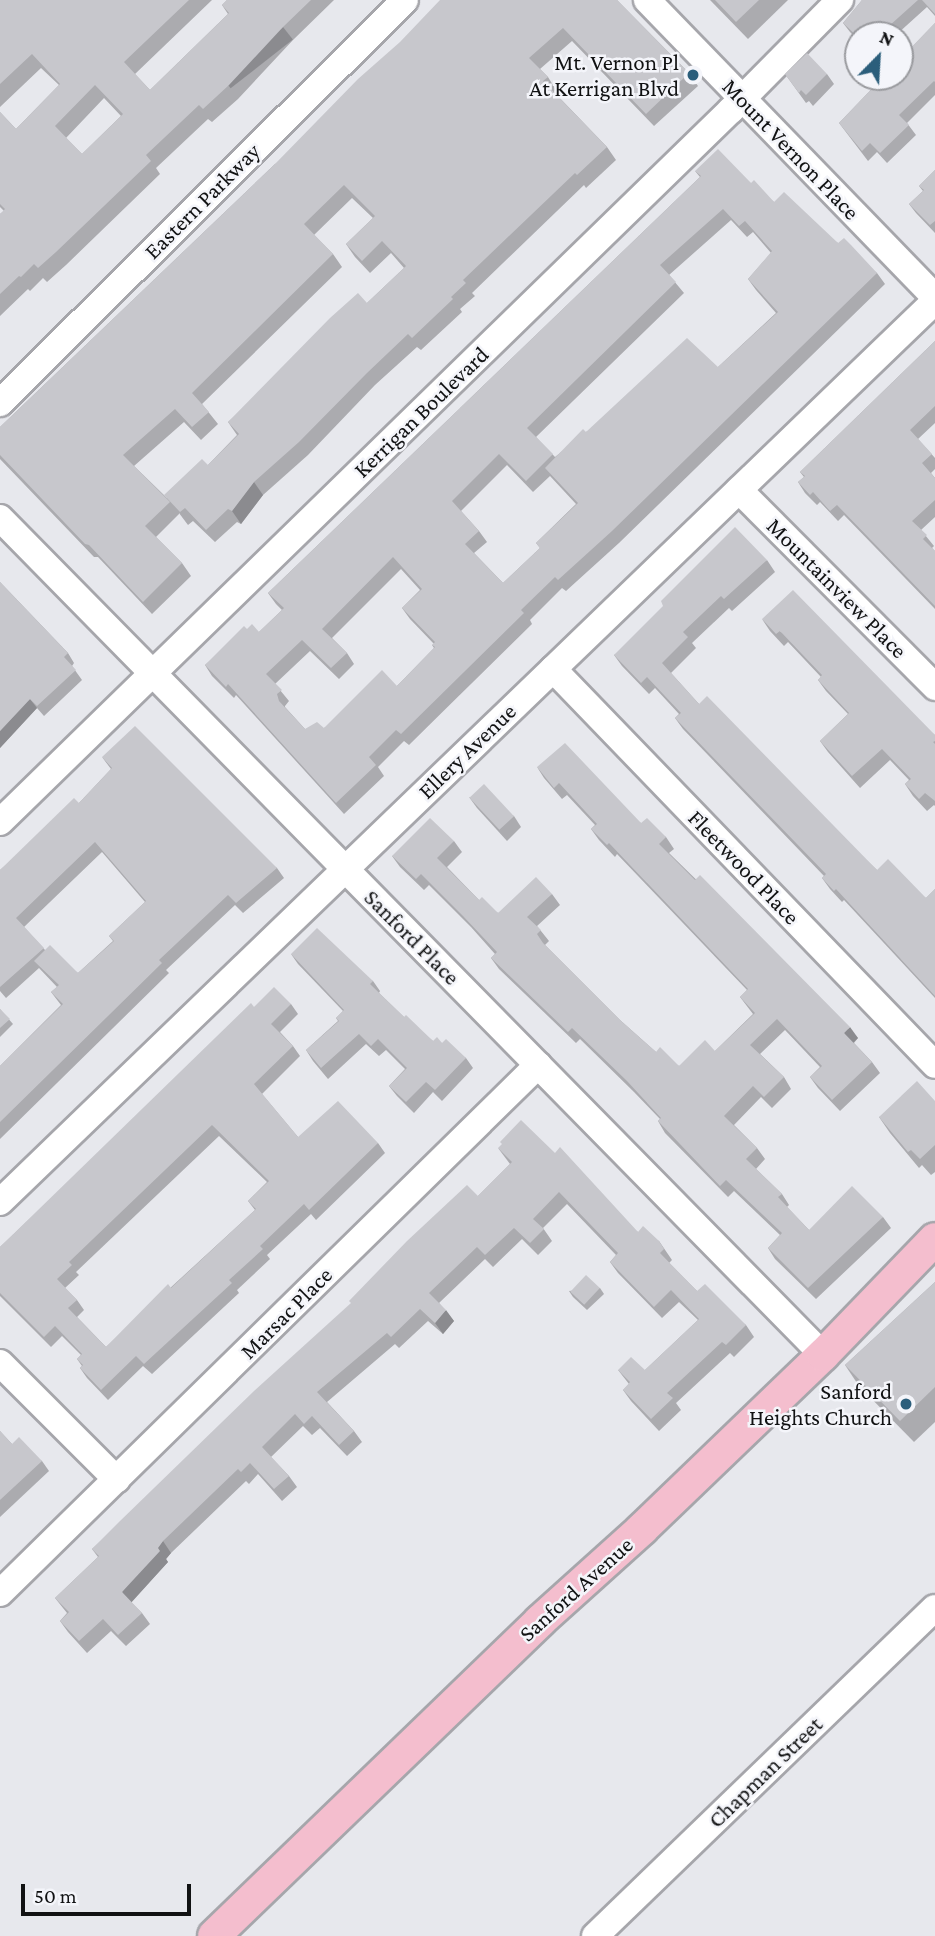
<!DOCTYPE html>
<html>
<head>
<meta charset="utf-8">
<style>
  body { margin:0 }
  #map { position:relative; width:935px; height:1936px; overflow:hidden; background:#e7e8ed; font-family:"Crimson Pro",serif }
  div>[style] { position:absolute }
  .roads { filter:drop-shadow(2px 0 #a6a6ab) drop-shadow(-2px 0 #a6a6ab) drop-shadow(0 2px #a6a6ab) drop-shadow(0 -2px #a6a6ab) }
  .minor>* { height:26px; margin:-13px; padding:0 13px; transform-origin:13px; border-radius:13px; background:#fff }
  .major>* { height:32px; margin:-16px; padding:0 16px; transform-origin:16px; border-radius:16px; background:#f4bece }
  .wall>* { inset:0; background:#ababaf }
  .shaded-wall>* { inset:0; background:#8b8b8f; transform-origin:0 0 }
  .building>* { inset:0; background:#c7c7cc; transform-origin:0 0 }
  .dots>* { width:19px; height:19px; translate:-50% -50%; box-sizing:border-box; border:4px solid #f4f5fa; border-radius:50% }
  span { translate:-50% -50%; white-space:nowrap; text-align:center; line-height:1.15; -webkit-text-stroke:5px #f4f5fa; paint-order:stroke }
  .poi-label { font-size:23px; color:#111213 }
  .right { translate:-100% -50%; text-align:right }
  .street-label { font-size:23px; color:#111213 }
  .north { position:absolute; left:844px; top:21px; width:70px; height:70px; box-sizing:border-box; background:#f4f5fa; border:2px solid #999a9e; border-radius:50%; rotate:24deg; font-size:19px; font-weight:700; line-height:28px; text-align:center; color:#111213 }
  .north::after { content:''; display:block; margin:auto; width:24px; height:32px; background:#2b5e7b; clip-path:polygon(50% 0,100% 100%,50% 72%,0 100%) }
  .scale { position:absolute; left:21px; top:1884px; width:170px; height:32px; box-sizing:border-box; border:4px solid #111213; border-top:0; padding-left:9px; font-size:21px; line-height:24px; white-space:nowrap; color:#111213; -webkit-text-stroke:5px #f4f5fa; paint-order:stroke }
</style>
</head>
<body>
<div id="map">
  <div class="roads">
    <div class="minor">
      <i style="left:647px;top:0;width:414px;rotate:45.9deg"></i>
      <i style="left:0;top:403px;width:571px;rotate:-44.86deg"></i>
      <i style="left:739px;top:490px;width:278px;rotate:45.1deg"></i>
      <i style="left:0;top:518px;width:1174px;rotate:45.48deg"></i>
      <i style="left:553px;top:669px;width:550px;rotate:46.03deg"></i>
      <i style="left:0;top:822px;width:1020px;rotate:-44.25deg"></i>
      <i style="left:731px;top:110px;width:155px;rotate:-45.3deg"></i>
      <i style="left:0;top:1202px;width:1298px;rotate:-43.94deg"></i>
      <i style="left:0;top:1363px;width:165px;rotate:45deg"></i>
      <i style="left:0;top:1593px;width:754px;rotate:-44.46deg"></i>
      <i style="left:595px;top:1936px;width:472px;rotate:-44deg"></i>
    </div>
    <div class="major">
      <i style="left:214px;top:1936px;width:453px;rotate:-44deg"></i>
      <i style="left:540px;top:1621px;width:137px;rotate:-42deg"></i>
      <i style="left:642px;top:1529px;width:251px;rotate:-43.9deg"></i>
      <i style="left:823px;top:1355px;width:161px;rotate:-46deg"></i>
    </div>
  </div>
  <div class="wall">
    <i style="clip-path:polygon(evenodd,0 0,212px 0,135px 74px,150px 90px,228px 14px,222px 5px,227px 0,334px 0,293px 40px,238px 99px,212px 122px,208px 119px,156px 168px,160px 174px,66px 265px,47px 282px,43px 278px,30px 291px,28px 289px,0 316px,0 214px,4px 211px,0 207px,0 112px,16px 129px,59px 85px,41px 68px,0 107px,0 0,104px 98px,121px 116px,82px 154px,66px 138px,104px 98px)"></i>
    <i style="clip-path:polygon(evenodd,617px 0,689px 73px,698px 86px,654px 126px,572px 41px,540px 69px,548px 77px,556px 90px,554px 92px,607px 147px,616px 160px,586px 188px,584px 185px,472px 293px,475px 296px,460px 309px,462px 312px,421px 350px,417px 347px,375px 385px,308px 455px,263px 495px,241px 524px,237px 522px,215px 542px,193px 521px,188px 525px,179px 513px,179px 514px,156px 537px,182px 563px,191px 576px,152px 614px,98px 557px,94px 557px,0 459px,0 427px,275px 164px,617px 0,352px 198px,373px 218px,346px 244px,355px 257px,370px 273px,391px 253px,404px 268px,367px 303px,228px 422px,237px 435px,208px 465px,167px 498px,134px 466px,184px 422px,201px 440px,218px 424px,202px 404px,342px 267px,333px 254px,314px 235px,352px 198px)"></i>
    <i style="clip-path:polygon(710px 0,788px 0,748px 39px)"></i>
    <i style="clip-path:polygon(862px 0,935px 0,935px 16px,927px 7px,896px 35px,858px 35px,858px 40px,850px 32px,843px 23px)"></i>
    <i style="clip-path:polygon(935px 23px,935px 95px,907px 123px,916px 135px,887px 163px,877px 152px,868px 161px,839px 123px)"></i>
    <i style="clip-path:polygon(785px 74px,827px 74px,834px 84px,813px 106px,809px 101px,806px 103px)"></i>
    <i style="clip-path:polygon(935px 170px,935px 233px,916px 213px,909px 204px,923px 191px,919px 186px)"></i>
    <i style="clip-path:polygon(evenodd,695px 171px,751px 183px,774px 202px,838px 243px,877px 273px,885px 284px,619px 543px,566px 591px,562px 588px,530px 620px,532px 624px,409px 745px,404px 741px,378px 767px,384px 776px,344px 814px,236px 695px,234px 698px,212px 676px,205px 665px,247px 629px,259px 632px,282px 610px,276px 604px,268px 593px,700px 177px,695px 171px,731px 220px,747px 237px,753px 232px,771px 253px,748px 279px,756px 290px,776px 313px,718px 367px,586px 432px,555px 457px,536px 437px,684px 293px,669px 275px,731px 220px,695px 171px,507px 465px,533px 492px,550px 476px,576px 504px,536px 543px,540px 548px,503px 583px,474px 553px,487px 542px,479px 531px,461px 511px,507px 465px,695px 171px,401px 569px,420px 590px,402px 608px,410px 619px,434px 644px,432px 645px,434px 648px,397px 686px,324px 728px,305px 729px,285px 707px,285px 706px,289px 701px,275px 684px,310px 651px,339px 679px,354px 664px,347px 653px,332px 638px,401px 569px)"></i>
    <i style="clip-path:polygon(935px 341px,935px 423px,918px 439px,935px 458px,935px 469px,931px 473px,935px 478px,935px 517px,921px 530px,934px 546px,932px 548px,935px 551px,935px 609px,844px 515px,838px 521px,820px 502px,817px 505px,805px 493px,798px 482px,804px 477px,800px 472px)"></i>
    <i style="clip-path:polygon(767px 560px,775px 572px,732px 611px,729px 608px,692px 643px,696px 648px,671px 673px,699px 704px,877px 870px,926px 898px,935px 889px,935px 998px,844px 900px,842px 902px,830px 889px,822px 878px,824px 876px,683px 729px,675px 718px,679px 714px,655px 688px,649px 694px,622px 666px,614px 655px)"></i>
    <i style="clip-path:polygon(0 582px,68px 653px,74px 663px,72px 666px,82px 680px,44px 716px,37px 708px,0 748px)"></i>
    <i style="clip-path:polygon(762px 619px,935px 735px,935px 806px,934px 805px,927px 811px,913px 796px,905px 784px,909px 780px,890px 760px,860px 788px,828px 752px,820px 741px,848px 714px,826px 691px,818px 680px,821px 677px,788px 642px,784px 646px,770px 631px)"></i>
    <i style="clip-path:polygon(evenodd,102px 757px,277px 868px,284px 878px,243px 913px,235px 905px,166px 970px,169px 973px,0 1139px,0 1066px,61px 1005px,51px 992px,57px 987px,39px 968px,6px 998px,0 991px,0 870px,79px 803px,111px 769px,102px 757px,102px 852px,145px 902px,109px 936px,113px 941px,78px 973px,45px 950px,24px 927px,102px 852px)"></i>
    <i style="clip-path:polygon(537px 767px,641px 823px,666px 837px,674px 849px,669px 853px,858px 1038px,854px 1043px,872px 1062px,880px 1073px,840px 1111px,818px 1088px,810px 1077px,820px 1067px,785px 1030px,760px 1054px,784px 1077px,791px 1089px,772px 1108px,761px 1097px,734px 1125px,757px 1148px,765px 1159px,756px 1169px,782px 1194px,789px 1205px,787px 1207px,809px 1230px,883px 1217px,891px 1228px,816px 1299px,775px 1259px,768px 1248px,780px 1235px,734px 1191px,728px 1197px,665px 1133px,658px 1121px,660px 1119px,634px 1092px,580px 1039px,576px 1043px,499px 969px,491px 958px,495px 954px,471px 927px,429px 885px,424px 890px,400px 867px,392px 856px,454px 841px,462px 852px,447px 867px,479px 900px,498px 913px,552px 894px,560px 905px,537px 926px,549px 941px,545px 945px,620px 1020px,656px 1052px,679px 1066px,715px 1051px,753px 1014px,740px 997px,747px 990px,617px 854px,615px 857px,599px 840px,591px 829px,595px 825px,567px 795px,562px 799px,544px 778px)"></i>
    <i style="clip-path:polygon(469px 797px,514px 816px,521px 827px,507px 841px,477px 808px)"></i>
    <i style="clip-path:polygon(291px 954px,373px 981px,380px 991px,379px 993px,404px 1017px,433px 1041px,442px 1043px,466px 1058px,473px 1068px,442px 1101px,433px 1092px,414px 1113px,397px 1096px,389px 1086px,405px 1069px,386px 1050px,379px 1056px,366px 1044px,328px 1079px,313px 1061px,306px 1050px,338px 1021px,336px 1018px,343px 1011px,298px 964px)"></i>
    <i style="clip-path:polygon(evenodd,291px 1004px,298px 1014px,280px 1032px,293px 1046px,300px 1056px,262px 1094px,298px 1137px,378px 1143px,385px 1153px,316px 1220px,311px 1214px,267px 1255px,270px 1259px,237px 1290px,239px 1293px,152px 1374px,143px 1366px,108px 1400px,87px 1378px,80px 1368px,82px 1366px,77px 1359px,81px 1355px,62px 1336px,51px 1347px,0 1296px,0 1247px,254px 1007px,291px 1004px,219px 1136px,267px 1182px,248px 1201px,255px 1210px,106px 1347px,77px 1317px,84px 1310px,77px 1300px,65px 1288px,79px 1275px,76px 1272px,219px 1136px)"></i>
    <i style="clip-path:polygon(0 1009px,13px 1024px,0 1037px)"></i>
    <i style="clip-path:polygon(935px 1101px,935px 1172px,931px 1175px,922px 1165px,919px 1168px,890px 1133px,879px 1117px)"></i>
    <i style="clip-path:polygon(498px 1148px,638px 1232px,659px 1241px,672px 1260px,669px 1263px,697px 1291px,746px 1325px,754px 1337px,734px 1357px,730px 1353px,676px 1403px,681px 1410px,659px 1431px,631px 1401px,623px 1390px,629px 1384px,618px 1370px,645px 1370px,698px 1320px,679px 1302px,662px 1318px,618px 1273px,610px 1262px,616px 1255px,567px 1204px,543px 1228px,552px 1241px,538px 1255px,522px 1239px,493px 1267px,485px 1259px,439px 1303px,454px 1321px,443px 1334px,428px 1321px,399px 1348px,395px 1344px,327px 1402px,354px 1431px,362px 1442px,347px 1456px,320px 1428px,312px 1435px,303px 1426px,271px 1457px,289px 1476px,297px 1487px,282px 1501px,258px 1474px,249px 1484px,246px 1481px,171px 1553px,166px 1559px,168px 1562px,131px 1602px,142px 1613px,150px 1624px,126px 1646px,111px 1631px,87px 1653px,68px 1632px,60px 1621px,67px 1613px,55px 1598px,98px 1557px,92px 1549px,478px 1196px,510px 1164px)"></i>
    <i style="clip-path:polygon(935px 1282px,935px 1422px,914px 1442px,859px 1386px,845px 1365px)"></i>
    <i style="clip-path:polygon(600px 1288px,604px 1294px,587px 1310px,573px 1297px,569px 1291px)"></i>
    <i style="clip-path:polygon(0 1431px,12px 1444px,42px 1461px,49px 1471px,0 1517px)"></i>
  </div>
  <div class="shaded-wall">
    <i style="left:283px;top:27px;width:16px;height:79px;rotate:52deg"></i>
    <i style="clip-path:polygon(254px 482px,263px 495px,241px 524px,232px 511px)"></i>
    <i style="clip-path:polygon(30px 699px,37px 708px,0 748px,0 731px)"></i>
    <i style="clip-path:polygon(850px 1027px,858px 1038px,852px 1044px,844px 1033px)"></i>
    <i style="clip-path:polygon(446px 1310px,454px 1321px,443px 1334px,435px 1323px)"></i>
    <i style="clip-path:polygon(163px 1541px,171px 1553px,166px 1559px,168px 1562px,130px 1604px,122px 1592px)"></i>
  </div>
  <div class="building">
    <i style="clip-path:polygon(evenodd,0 0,189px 0,124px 62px,150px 90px,229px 13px,222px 5px,227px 0,311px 0,283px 27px,229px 85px,203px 109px,199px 105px,146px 155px,151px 161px,56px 252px,38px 268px,34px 264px,21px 277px,19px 276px,0 294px,0 214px,5px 209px,0 204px,0 112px,16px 129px,60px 84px,32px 54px,0 84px,0 0,95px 85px,123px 114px,82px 154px,55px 126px,95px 85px)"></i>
    <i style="clip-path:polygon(440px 0,617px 0,689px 73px,646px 114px,563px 28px,529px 58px,548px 77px,543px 81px,607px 147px,577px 175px,575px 173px,463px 280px,466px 283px,451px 297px,453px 299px,412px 338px,408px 334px,367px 373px,299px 442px,254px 482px,232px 511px,228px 509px,206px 530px,185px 508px,180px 512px,164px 495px,202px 459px,208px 465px,239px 434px,228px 422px,330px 318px,358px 293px,367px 303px,406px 266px,382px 241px,362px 261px,346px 244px,375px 216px,344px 185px,304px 224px,333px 254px,192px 393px,209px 412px,192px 427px,175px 409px,123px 455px,170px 502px,145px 526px,182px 563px,143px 602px,89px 545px,85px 544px,0 455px,0 427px,275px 164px,358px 79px,400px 42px)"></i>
    <i style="clip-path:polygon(715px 0,759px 0,736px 22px)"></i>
    <i style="clip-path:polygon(862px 0,918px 0,879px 35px,858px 35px,858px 37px,843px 23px)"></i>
    <i style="clip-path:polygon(922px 0,935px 0,935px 14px)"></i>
    <i style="clip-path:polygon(935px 23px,935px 82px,934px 81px,899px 115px,909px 125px,880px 153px,870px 143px,862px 151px,839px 123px,883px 77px,900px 77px,900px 59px)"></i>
    <i style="clip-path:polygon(807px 53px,827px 74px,806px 95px,801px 90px,799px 93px,785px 74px)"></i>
    <i style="clip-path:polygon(evenodd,718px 149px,751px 183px,754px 180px,774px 202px,784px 192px,838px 243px,844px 238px,851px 245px,877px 273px,612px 531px,558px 580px,555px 577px,521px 610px,524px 613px,401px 734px,396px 730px,369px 757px,376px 765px,336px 803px,228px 684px,226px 687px,205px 665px,244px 626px,247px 629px,252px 624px,259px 632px,284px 608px,268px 593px,701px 176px,695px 171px,718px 149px,723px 209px,739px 226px,745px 221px,772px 251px,748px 279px,778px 312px,718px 367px,687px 338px,586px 432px,583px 429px,545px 468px,578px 503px,536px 543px,540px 548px,503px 583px,465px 544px,479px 531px,452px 501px,499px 454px,526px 481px,553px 454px,527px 428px,676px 282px,660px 265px,723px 209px,718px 149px,393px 557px,422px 589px,402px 608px,435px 642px,432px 645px,435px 647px,397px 686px,382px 670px,324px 728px,317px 722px,305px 729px,279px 701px,277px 694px,282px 690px,266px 674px,302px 640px,331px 668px,347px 653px,322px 629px,393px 557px)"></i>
    <i style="clip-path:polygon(935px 170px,935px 221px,930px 225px,909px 204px,924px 190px,919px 186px)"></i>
    <i style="clip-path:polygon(935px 341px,935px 406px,910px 430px,932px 454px,922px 463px,935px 478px,935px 500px,912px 521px,927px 535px,923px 539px,935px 551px,935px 606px,837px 505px,830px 511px,813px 492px,810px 495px,798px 482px,805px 476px,800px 472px)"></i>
    <i style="clip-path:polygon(735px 527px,767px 560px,724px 599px,721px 596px,683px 632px,688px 637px,662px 663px,699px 704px,707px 696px,877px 870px,888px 859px,926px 898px,935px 889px,935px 996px,836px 889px,834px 891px,822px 878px,826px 874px,675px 718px,681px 713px,647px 677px,641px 683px,614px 655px,663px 606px,661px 601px)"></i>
    <i style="clip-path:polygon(0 582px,68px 653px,64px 657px,76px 670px,37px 706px,30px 699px,0 731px)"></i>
    <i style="clip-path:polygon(793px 590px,935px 735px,935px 741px,933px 742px,935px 744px,935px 801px,925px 793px,919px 799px,905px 784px,911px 779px,882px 749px,852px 776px,820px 741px,849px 713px,818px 680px,822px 675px,780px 631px,776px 634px,762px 619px)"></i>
    <i style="clip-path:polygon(135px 726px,277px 868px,236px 903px,228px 895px,159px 960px,162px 963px,0 1122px,0 1066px,63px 1004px,51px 992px,59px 985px,34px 961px,50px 945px,78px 973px,114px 941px,109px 936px,146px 901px,95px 842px,16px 918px,44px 948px,0 987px,0 870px,74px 798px,79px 803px,112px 768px,102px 757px)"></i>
    <i style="clip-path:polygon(565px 743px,641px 823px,647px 818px,666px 837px,659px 844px,695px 880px,700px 875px,850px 1027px,844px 1033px,872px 1062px,832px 1100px,810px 1077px,822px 1066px,777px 1019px,750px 1045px,784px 1077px,764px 1097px,753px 1086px,724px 1116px,757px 1148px,746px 1159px,782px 1194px,778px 1197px,809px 1230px,852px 1186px,883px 1217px,808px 1288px,768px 1248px,782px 1233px,726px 1180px,720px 1186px,658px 1121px,661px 1118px,627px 1081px,572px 1028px,568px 1032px,491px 958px,497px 952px,463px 916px,421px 874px,416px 879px,392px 856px,430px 818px,454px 841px,437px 858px,479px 900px,482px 897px,498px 913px,536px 877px,552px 894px,527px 917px,541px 930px,537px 934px,543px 943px,620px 1020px,656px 1052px,660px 1047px,679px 1066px,705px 1040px,715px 1051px,755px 1013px,740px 997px,748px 989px,609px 843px,607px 845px,591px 829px,597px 824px,559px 783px,554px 788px,537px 767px)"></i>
    <i style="left:484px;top:784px;width:44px;height:20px;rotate:47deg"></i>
    <i style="clip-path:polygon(317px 928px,373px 981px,370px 984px,404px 1017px,406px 1015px,433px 1041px,437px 1037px,442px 1043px,446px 1039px,466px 1058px,435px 1090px,426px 1082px,406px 1102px,389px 1086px,407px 1068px,378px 1039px,371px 1046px,359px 1034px,321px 1068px,306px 1050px,339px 1021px,336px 1018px,344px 1010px,291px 954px)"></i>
    <i style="clip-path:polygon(evenodd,274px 987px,291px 1004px,271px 1024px,293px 1046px,254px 1084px,298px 1137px,338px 1101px,378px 1143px,309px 1210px,304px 1204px,260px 1246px,263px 1249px,229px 1280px,232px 1283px,144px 1364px,136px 1356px,101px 1390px,80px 1368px,83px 1365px,77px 1359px,82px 1354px,55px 1326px,44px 1337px,0 1293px,0 1247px,251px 1003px,254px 1007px,274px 987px,212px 1125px,269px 1181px,248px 1201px,256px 1209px,171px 1288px,168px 1284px,106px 1347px,68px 1308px,77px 1300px,57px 1279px,72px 1265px,69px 1262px,212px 1125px)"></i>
    <i style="clip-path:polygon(0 1009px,10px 1019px,0 1028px)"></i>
    <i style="clip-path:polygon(917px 1081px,935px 1101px,935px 1145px,920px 1159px,911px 1150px,908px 1152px,879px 1117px)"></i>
    <i style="clip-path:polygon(521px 1120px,555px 1153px,560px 1147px,638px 1232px,643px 1226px,659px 1241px,664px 1249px,660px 1253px,697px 1291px,705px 1284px,746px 1325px,726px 1345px,722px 1342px,667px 1393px,673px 1398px,651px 1419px,623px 1390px,630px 1382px,618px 1370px,631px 1357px,645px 1370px,699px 1319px,671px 1290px,654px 1307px,610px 1262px,618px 1253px,559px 1192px,533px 1219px,544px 1229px,530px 1243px,514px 1228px,485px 1255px,477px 1247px,429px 1293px,446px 1310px,435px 1323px,420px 1309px,391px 1337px,387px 1333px,317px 1392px,354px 1431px,339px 1445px,312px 1416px,304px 1424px,295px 1414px,262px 1447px,289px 1476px,274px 1489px,250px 1463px,241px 1472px,238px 1469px,163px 1541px,158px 1548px,160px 1551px,122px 1592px,142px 1613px,118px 1635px,103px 1619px,79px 1641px,60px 1621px,69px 1612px,55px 1598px,99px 1556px,92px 1549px,119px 1522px,254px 1391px,351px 1303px,349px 1301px,407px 1241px,467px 1185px,478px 1196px,512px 1162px,498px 1148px,502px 1144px,500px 1142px)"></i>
    <i style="left:586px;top:1275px;width:19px;height:23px;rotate:43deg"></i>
    <i style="clip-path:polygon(935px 1282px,935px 1387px,900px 1421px,845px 1365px)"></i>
    <i style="clip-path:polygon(0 1431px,12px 1444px,19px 1437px,42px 1461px,0 1500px)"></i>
  </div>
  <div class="dots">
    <i style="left:693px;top:75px;background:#2b5e7b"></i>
    <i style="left:906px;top:1404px;background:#2b5e7b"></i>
  </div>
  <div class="poi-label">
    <span class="right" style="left:679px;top:75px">Mt. Vernon Pl<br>At Kerrigan Blvd</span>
    <span class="right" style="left:892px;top:1404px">Sanford<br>Heights Church</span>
  </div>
  <div class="street-label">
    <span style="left:791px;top:149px;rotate:46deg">Mount Vernon Place</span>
    <span style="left:202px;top:201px;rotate:-45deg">Eastern Parkway</span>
    <span style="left:421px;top:412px;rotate:-44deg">Kerrigan Boulevard</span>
    <span style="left:837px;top:588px;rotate:45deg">Mountainview Place</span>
    <span style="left:467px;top:751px;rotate:-44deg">Ellery Avenue</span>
    <span style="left:744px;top:867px;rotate:46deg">Fleetwood Place</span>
    <span style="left:412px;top:937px;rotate:45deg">Sanford Place</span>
    <span style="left:286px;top:1313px;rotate:-45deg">Marsac Place</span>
    <span style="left:576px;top:1589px;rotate:-42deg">Sanford Avenue</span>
    <span style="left:765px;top:1772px;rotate:-44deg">Chapman Street</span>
  </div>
  <div class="north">N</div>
  <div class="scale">50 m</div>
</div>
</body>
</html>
